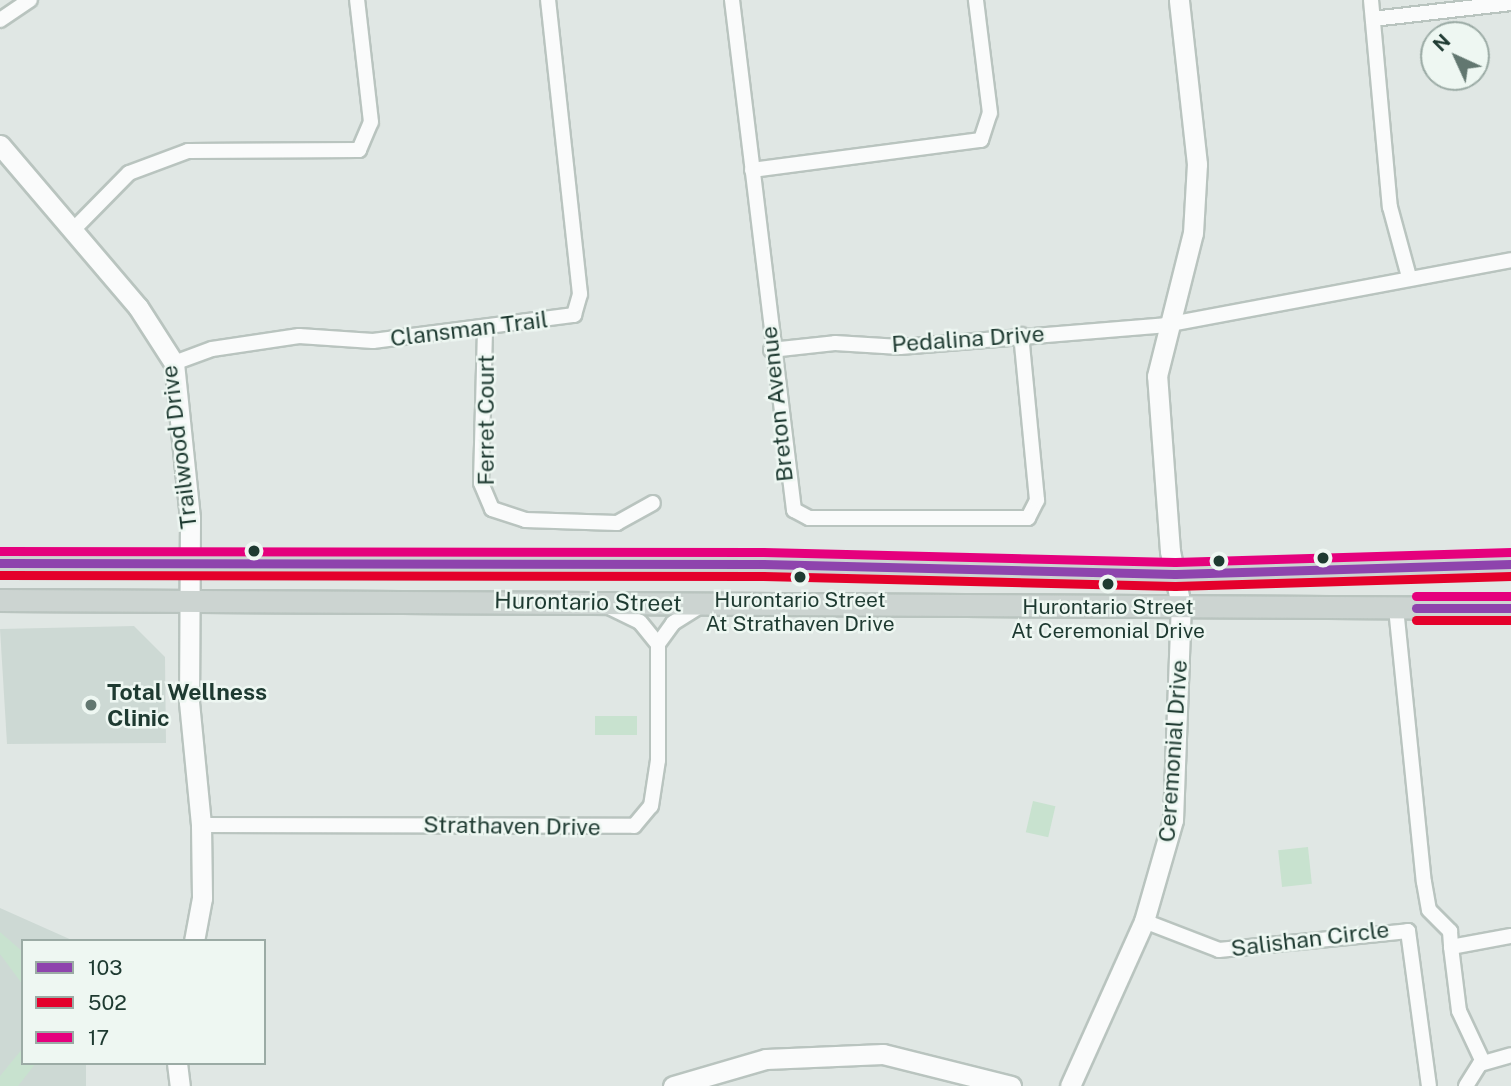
<!DOCTYPE html>
<html>
<head>
<meta charset="utf-8">
<style>
  body { margin:0 }
  #map { position:relative; width:1511px; height:1086px; overflow:hidden; background:#e0e7e4; font-family:"Public Sans",sans-serif }
  div>[style] { position:absolute }
  .built>* { inset:0; background:#cdd9d4 }
  .green>* { inset:0; background:#c8e2cf; transform-origin:0 0 }
  .roads { filter:drop-shadow(2px 0 #b9c4bf) drop-shadow(-2px 0 #b9c4bf) drop-shadow(0 2px #b9c4bf) drop-shadow(0 -2px #b9c4bf) }
  .street>* { height:14px; margin:-7px; padding:0 7px; transform-origin:7px; border-radius:7px; background:#fafbfb }
  .secondary>* { height:19px; margin:-9.5px; padding:0 9.5px; transform-origin:9.5px; border-radius:9.5px; background:#fafbfb }
  .primary>* { height:21px; margin:-10.5px; padding:0 10.5px; transform-origin:10.5px; border-radius:10.5px; background:#ccd4d1 }
  .bus-1>* { height:9px; margin:-4.5px; padding:0 4.5px; transform-origin:4.5px; border-radius:4.5px; background:#8e44ad }
  .bus-2>* { height:9px; margin:-4.5px; padding:0 4.5px; transform-origin:4.5px; border-radius:4.5px; background:#e4002b }
  .bus-3>* { height:9px; margin:-4.5px; padding:0 4.5px; transform-origin:4.5px; border-radius:4.5px; background:#e5007d }
  .dots>* { width:19px; height:19px; translate:-50% -50%; box-sizing:border-box; border:4px solid #eef7f2; border-radius:50% }
  span { translate:-50% -50%; white-space:nowrap; text-align:center; line-height:1.15; -webkit-text-stroke:5px #eef7f2; paint-order:stroke }
  .bus-label { font-size:21px; color:#1e3a31 }
  .street-label { font-size:23px; color:#1e3a31 }
  .poi-label { font-size:23px; color:#1e3a31; font-weight:700 }
  .left { translate:0 -50%; text-align:left }
  .legend { position:absolute; left:21px; top:939px; width:245px; height:126px; box-sizing:border-box; background:#eef7f2; border:2px solid #9baba5; margin:0; padding:9px 12px; list-style:none; font-size:21px; color:#1e3a31 }
  .legend li { display:flex; align-items:center; gap:14px; height:35px }
  .legend b { width:35px; border:2px solid #9baba5 }
  .north { position:absolute; left:1420px; top:21px; width:70px; height:70px; box-sizing:border-box; background:#eef7f2; border:2px solid #9baba5; border-radius:50%; rotate:315deg; font-size:19px; font-weight:700; line-height:28px; text-align:center; color:#1e3a31 }
  .north::after { content:''; display:block; margin:auto; width:24px; height:32px; background:#627770; clip-path:polygon(50% 0,100% 100%,50% 72%,0 100%) }
</style>
</head>
<body>
<div id="map">
  <div class="built">
    <i style="clip-path:polygon(134px 626px,165px 657px,166px 743px,7px 744px,0 629px)"></i>
    <i style="clip-path:polygon(0 908px,74px 941px,23px 941px,23px 1063px,86px 1063px,86px 1086px,0 1086px)"></i>
  </div>
  <div class="green">
    <i style="left:595px;top:716px;width:42px;height:19px"></i>
    <i style="left:1033px;top:801px;width:23px;height:32px;rotate:13deg"></i>
    <i style="left:1308px;top:847px;width:37px;height:30px;rotate:84deg"></i>
    <i style="clip-path:polygon(0 932px,23px 952px,23px 985px,0 954px)"></i>
    <i style="clip-path:polygon(23px 1048px,23px 1063px,36px 1063px,18px 1086px,0 1086px,0 1076px)"></i>
  </div>
  <div class="roads">
    <div class="street">
      <i style="left:732px;top:0;width:514px;rotate:83.07deg"></i>
      <i style="left:794px;top:510px;width:17px;rotate:28deg"></i>
      <i style="left:809px;top:518px;width:219px"></i>
      <i style="left:1028px;top:518px;width:20px;rotate:-63deg"></i>
      <i style="left:1037px;top:500px;width:166px;rotate:-95.5deg"></i>
      <i style="left:1371px;top:0;width:208px;rotate:84.8deg"></i>
      <i style="left:1390px;top:207px;width:73px;rotate:74.8deg"></i>
      <i style="left:1373px;top:19px;width:139px;rotate:-6.6deg"></i>
      <i style="left:0;top:20px;width:36px;rotate:-34deg"></i>
      <i style="left:752px;top:170px;width:231px;rotate:-7.5deg"></i>
      <i style="left:981px;top:140px;width:28px;rotate:-72deg"></i>
      <i style="left:990px;top:113px;width:114px;rotate:-97.1deg"></i>
      <i style="left:72px;top:231px;width:81px;rotate:-45.5deg"></i>
      <i style="left:129px;top:173px;width:63px;rotate:-20.4deg"></i>
      <i style="left:188px;top:151px;width:171px;rotate:-0.3deg"></i>
      <i style="left:359px;top:150px;width:30px;rotate:-67deg"></i>
      <i style="left:371px;top:122px;width:123px;rotate:-96.5deg"></i>
      <i style="left:485px;top:330px;width:153px;rotate:91.5deg"></i>
      <i style="left:481px;top:483px;width:28px;rotate:67deg"></i>
      <i style="left:492px;top:509px;width:35px;rotate:18deg"></i>
      <i style="left:525px;top:520px;width:92px;rotate:1.9deg"></i>
      <i style="left:617px;top:523px;width:41px;rotate:-29.1deg"></i>
      <i style="left:771px;top:350px;width:64px;rotate:-6.2deg"></i>
      <i style="left:835px;top:343px;width:65px;rotate:3.5deg"></i>
      <i style="left:900px;top:347px;width:266px;rotate:-4.7deg"></i>
      <i style="left:1165px;top:325px;width:352px;rotate:-10.6deg"></i>
      <i style="left:174px;top:363px;width:40px;rotate:-20.2deg"></i>
      <i style="left:212px;top:349px;width:88px;rotate:-8.5deg"></i>
      <i style="left:299px;top:336px;width:74px;rotate:3.9deg"></i>
      <i style="left:373px;top:341px;width:203px;rotate:-7.4deg"></i>
      <i style="left:574px;top:315px;width:22px;rotate:-74deg"></i>
      <i style="left:580px;top:294px;width:296px;rotate:-96.2deg"></i>
      <i style="left:611px;top:608px;width:32px;rotate:26deg"></i>
      <i style="left:640px;top:622px;width:28px;rotate:51deg"></i>
      <i style="left:1396px;top:608px;width:275px;rotate:84.2deg"></i>
      <i style="left:1424px;top:882px;width:28px;rotate:80deg"></i>
      <i style="left:1429px;top:910px;width:30px;rotate:45deg"></i>
      <i style="left:1450px;top:931px;width:16px;rotate:86deg"></i>
      <i style="left:201px;top:825px;width:433px;rotate:0.1deg"></i>
      <i style="left:634px;top:826px;width:26px;rotate:-50deg"></i>
      <i style="left:651px;top:806px;width:47px;rotate:-81.3deg"></i>
      <i style="left:658px;top:760px;width:116px;rotate:-90deg"></i>
      <i style="left:658px;top:644px;width:26px;rotate:-54deg"></i>
      <i style="left:673px;top:623px;width:32px;rotate:-32deg"></i>
      <i style="left:1144px;top:921px;width:80px;rotate:21.1deg"></i>
      <i style="left:1219px;top:950px;width:190px;rotate:-5.7deg"></i>
      <i style="left:1408px;top:931px;width:156px;rotate:82.3deg"></i>
      <i style="left:1483px;top:1062px;width:56px;rotate:-115.2deg"></i>
      <i style="left:1459px;top:1011px;width:64px;rotate:-97.1deg"></i>
      <i style="left:1451px;top:947px;width:61px;rotate:-10.4deg"></i>
      <i style="left:1466px;top:1086px;width:26px;rotate:-58deg"></i>
      <i style="left:1480px;top:1064px;width:32px;rotate:-16deg"></i>
    </div>
    <div class="secondary">
      <i style="left:0;top:145px;width:213px;rotate:49.6deg"></i>
      <i style="left:138px;top:307px;width:67px;rotate:57.3deg"></i>
      <i style="left:174px;top:363px;width:156px;rotate:84.1deg"></i>
      <i style="left:190px;top:518px;width:184px;rotate:90.3deg"></i>
      <i style="left:189px;top:702px;width:124px;rotate:84.4deg"></i>
      <i style="left:201px;top:825px;width:73px;rotate:89.2deg"></i>
      <i style="left:202px;top:898px;width:44px;rotate:100.5deg"></i>
      <i style="left:177px;top:1063px;width:23px;rotate:83deg"></i>
      <i style="left:673px;top:1086px;width:97px;rotate:-16.2deg"></i>
      <i style="left:766px;top:1059px;width:117px;rotate:-2.4deg"></i>
      <i style="left:883px;top:1054px;width:132px;rotate:14deg"></i>
      <i style="left:1070px;top:1086px;width:181px;rotate:-65.8deg"></i>
      <i style="left:1144px;top:921px;width:105px;rotate:-74deg"></i>
      <i style="left:1173px;top:820px;width:214px;rotate:-87.9deg"></i>
      <i style="left:1181px;top:606px;width:56px;rotate:-101.3deg"></i>
      <i style="left:1170px;top:551px;width:175px;rotate:-94.2deg"></i>
      <i style="left:1157px;top:376px;width:147px;rotate:-75.9deg"></i>
      <i style="left:1193px;top:233px;width:69px;rotate:-86.7deg"></i>
      <i style="left:1197px;top:164px;width:165px;rotate:-96.3deg"></i>
    </div>
    <div class="primary">
      <i style="left:0;top:563px;width:763px;rotate:0.08deg"></i>
      <i style="left:763px;top:564px;width:412px;rotate:1.4deg"></i>
      <i style="left:1175px;top:574px;width:336px;rotate:-1.7deg"></i>
      <i style="left:0;top:600px;width:1511px;rotate:0.3deg"></i>
    </div>
  </div>
  <div class="bus-1">
    <i style="left:0;top:563px;width:763px;rotate:0.08deg"></i>
    <i style="left:763px;top:564px;width:412px;rotate:1.4deg"></i>
    <i style="left:1175px;top:574px;width:336px;rotate:-1.7deg"></i>
    <i style="left:1416px;top:608px;width:95px"></i>
  </div>
  <div class="bus-2">
    <i style="left:0;top:575px;width:763px;rotate:0.08deg"></i>
    <i style="left:763px;top:576px;width:412px;rotate:1.4deg"></i>
    <i style="left:1175px;top:586px;width:336px;rotate:-1.7deg"></i>
    <i style="left:1416px;top:620px;width:95px"></i>
  </div>
  <div class="bus-3">
    <i style="left:0;top:551px;width:763px;rotate:0.08deg"></i>
    <i style="left:763px;top:552px;width:412px;rotate:1.4deg"></i>
    <i style="left:1175px;top:562px;width:336px;rotate:-1.7deg"></i>
    <i style="left:1416px;top:596px;width:95px"></i>
  </div>
  <div class="dots">
    <i style="left:254px;top:551px;background:#1e3a31"></i>
    <i style="left:1323px;top:558px;background:#1e3a31"></i>
    <i style="left:1219px;top:561px;background:#1e3a31"></i>
    <i style="left:800px;top:577px;background:#1e3a31"></i>
    <i style="left:1108px;top:584px;background:#1e3a31"></i>
    <i style="left:91px;top:705px;background:#627770"></i>
  </div>
  <div class="bus-label">
    <span style="left:800px;top:612px">Hurontario Street<br>At Strathaven Drive</span>
    <span style="left:1108px;top:619px">Hurontario Street<br>At Ceremonial Drive</span>
  </div>
  <div class="street-label">
    <span style="left:469px;top:329px;rotate:-7deg">Clansman Trail</span>
    <span style="left:968px;top:339px;rotate:-4deg">Pedalina Drive</span>
    <span style="left:777px;top:404px;rotate:-96deg">Breton Avenue</span>
    <span style="left:486px;top:420px;rotate:-90deg">Ferret Court</span>
    <span style="left:179px;top:447px;rotate:-97deg">Trailwood Drive</span>
    <span style="left:588px;top:602px;rotate:1deg">Hurontario Street</span>
    <span style="left:1173px;top:751px;rotate:-86deg">Ceremonial Drive</span>
    <span style="left:512px;top:826px;rotate:1deg">Strathaven Drive</span>
    <span style="left:1310px;top:939px;rotate:-7deg">Salishan Circle</span>
  </div>
  <div class="poi-label">
    <span class="left" style="left:107px;top:705px">Total Wellness<br>Clinic</span>
  </div>
  <ul class="legend">
  <li><b style="height:9px;background:#8e44ad"></b>103</li>
  <li><b style="height:9px;background:#e4002b"></b>502</li>
  <li><b style="height:9px;background:#e5007d"></b>17</li>
  </ul>
  <div class="north">N</div>
</div>
</body>
</html>
